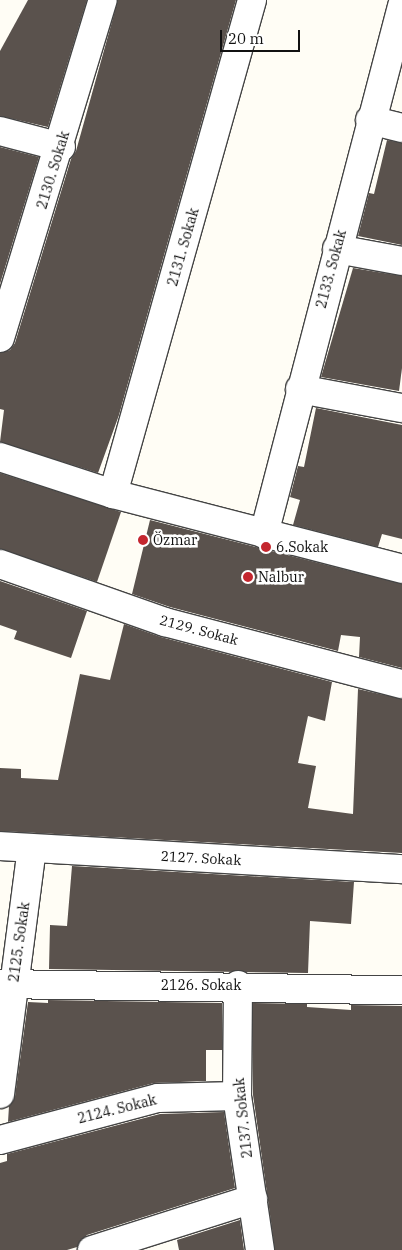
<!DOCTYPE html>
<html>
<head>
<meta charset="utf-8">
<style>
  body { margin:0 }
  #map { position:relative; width:402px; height:1250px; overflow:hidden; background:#fffdf5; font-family:"IBM Plex Serif",serif }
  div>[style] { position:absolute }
  .building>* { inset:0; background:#5a524d }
  .roads { filter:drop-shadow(1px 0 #444) drop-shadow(-1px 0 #444) drop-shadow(0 1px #444) drop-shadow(0 -1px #444) }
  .minor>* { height:28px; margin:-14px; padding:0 14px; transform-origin:14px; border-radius:14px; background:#fff }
  .dots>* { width:14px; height:14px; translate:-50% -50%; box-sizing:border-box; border:2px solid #fff; border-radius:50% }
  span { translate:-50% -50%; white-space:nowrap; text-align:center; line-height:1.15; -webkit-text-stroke:5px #fff; paint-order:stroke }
  .street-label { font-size:14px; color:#111 }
  .poi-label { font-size:14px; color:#111 }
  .left { translate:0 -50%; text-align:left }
  .scale { position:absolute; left:220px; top:30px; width:80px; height:22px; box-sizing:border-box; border:2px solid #111; border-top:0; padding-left:6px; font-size:15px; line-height:18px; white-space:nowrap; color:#111; -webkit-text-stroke:4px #fff; paint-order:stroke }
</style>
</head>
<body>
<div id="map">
  <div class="building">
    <i style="clip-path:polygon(28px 0,87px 0,48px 127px,0 116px,0 51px)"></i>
    <i style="clip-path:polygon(118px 0,236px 0,119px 415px,98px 473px,0 442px,4px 410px,0 409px,0 353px,10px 350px,15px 343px,71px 159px,76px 151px)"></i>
    <i style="clip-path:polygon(387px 140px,402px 143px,402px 245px,358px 236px,369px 193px,374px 194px)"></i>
    <i style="clip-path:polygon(0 147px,39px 157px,0 284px)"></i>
    <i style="clip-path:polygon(353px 268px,402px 276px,402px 368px,399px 391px,321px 377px)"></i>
    <i style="clip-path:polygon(316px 408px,402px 425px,402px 539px,382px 534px,378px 547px,293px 525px,300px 500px,290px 497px,298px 466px,304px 467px)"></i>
    <i style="clip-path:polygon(0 473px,121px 512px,97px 582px,0 549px)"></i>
    <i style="clip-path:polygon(150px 520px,402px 584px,402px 668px,359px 657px,360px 637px,341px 635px,338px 651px,170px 607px,132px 594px)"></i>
    <i style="clip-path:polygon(0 581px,87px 611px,71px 658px,14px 639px,17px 631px,0 625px)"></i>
    <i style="clip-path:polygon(124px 624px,161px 637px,332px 682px,325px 721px,308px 716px,298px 763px,316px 766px,308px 808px,353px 814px,358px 689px,402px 699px,402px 853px,0 831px,0 768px,21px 769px,21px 778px,58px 780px,80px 674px,110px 680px)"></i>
    <i style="clip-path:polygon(72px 866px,354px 882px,351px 924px,310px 921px,308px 973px,49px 969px,50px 925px,67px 926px)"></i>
    <i style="clip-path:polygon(48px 1000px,222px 1003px,222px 1050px,206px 1050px,206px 1081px,154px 1083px,8px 1122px,9px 1106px,15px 1096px,28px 1002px,48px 1003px)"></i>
    <i style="clip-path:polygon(253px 1003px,307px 1004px,307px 1007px,351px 1010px,351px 1005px,402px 1006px,402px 1250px,275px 1250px,253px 1095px)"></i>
    <i style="clip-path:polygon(224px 1112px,235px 1188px,87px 1235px,77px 1247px,67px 1250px,0 1250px,0 1163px,7px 1161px,7px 1154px,160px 1114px)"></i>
    <i style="clip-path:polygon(240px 1220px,244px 1250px,179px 1250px,177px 1240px)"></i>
  </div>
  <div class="roads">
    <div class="minor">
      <i style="left:370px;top:120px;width:33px;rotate:14deg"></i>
      <i style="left:0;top:131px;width:63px;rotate:14.7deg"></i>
      <i style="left:337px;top:249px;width:66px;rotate:10.5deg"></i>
      <i style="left:0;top:338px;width:353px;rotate:-73.1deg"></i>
      <i style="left:300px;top:389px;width:104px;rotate:10.6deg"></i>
      <i style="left:0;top:457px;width:119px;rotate:18.1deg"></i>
      <i style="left:113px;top:494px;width:299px;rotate:14.5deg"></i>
      <i style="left:113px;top:494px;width:513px;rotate:-74.28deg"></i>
      <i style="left:264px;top:534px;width:546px;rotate:-75.35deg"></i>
      <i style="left:0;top:564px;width:175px;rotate:19.4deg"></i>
      <i style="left:165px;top:622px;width:245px;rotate:14.7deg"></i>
      <i style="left:0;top:846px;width:403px;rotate:3.3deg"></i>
      <i style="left:0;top:984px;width:402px;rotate:0.9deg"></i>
      <i style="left:238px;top:985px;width:111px;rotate:90.5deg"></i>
      <i style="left:237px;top:1096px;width:156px;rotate:81.5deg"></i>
      <i style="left:0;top:1094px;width:247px;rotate:-82.6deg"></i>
      <i style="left:0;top:1140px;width:163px;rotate:-14.9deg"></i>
      <i style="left:158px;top:1098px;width:79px;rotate:-1.5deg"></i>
      <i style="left:92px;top:1250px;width:169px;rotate:-17.6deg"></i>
    </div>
  </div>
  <div class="dots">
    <i style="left:143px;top:540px;background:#c4262e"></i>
    <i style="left:266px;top:547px;background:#c4262e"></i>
    <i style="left:248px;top:577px;background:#c4262e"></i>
  </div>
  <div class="street-label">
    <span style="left:53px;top:170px;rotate:-73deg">2130. Sokak</span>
    <span style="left:183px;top:247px;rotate:-74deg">2131. Sokak</span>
    <span style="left:331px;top:269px;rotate:-75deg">2133. Sokak</span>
    <span style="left:199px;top:630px;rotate:15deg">2129. Sokak</span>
    <span style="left:201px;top:858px;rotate:3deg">2127. Sokak</span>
    <span style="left:19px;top:942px;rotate:-82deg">2125. Sokak</span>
    <span style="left:201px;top:985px">2126. Sokak</span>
    <span style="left:117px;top:1109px;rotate:-14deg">2124. Sokak</span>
    <span style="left:243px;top:1118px;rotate:-96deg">2137. Sokak</span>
  </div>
  <div class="poi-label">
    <span class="left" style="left:153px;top:540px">Özmar</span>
    <span class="left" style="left:276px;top:547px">6.Sokak</span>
    <span class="left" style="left:258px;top:577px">Nalbur</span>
  </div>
  <div class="scale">20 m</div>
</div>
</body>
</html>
